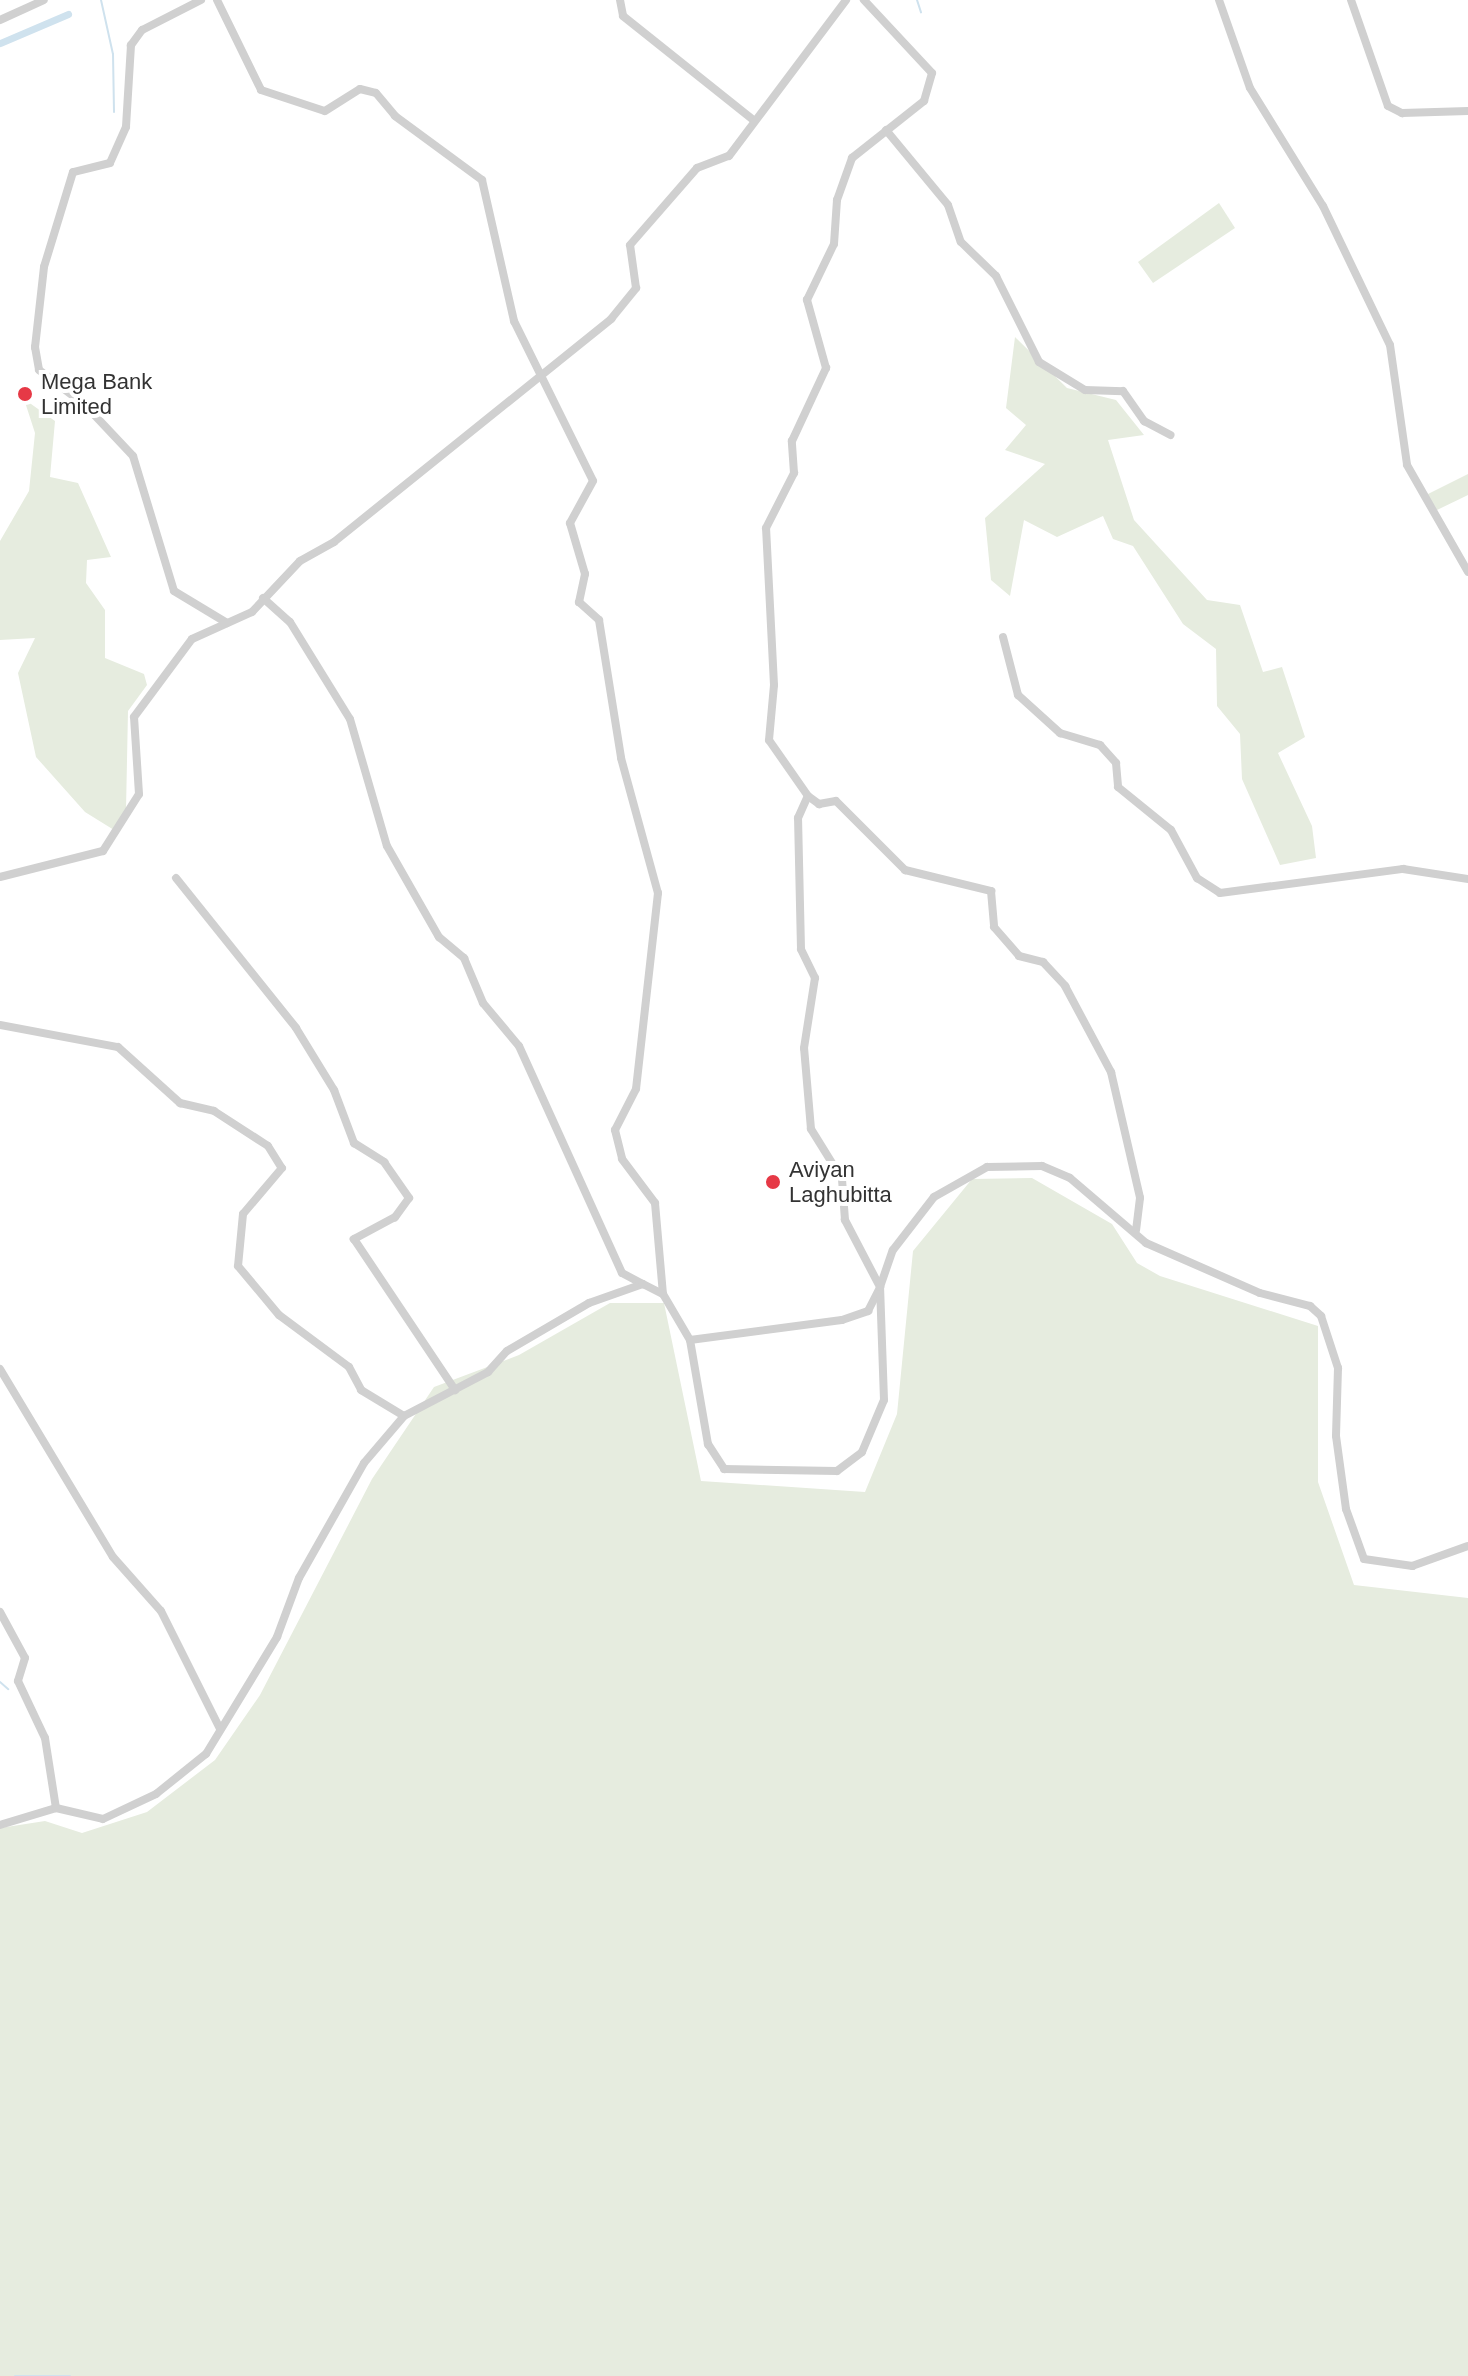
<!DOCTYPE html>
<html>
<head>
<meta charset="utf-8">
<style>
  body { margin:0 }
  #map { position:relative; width:1468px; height:2376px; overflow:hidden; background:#fff; font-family:Helvetica,sans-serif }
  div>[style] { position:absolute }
  .green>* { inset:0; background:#e6ecdf }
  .stream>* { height:2px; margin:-1px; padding:0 1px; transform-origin:1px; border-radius:1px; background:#cfe2ee }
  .canal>* { height:7px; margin:-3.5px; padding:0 3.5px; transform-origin:3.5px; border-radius:3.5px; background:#cfe2ee }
  .minor>* { height:8px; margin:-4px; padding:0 4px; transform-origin:4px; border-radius:4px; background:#d0d0d0 }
  .dots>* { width:22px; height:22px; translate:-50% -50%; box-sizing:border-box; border:4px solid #fff; border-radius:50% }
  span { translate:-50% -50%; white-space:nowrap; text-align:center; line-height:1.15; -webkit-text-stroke:8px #fff; paint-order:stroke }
  .poi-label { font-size:22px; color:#333 }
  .left { translate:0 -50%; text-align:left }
</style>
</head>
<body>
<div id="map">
  <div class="green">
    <i style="clip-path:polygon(1219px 203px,1235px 228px,1153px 283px,1138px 262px)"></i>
    <i style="clip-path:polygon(1015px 337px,1067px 388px,1116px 400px,1144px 435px,1108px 440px,1134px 520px,1207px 600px,1240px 605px,1263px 672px,1282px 667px,1305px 737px,1278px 753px,1312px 826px,1316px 858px,1280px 865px,1242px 779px,1240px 734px,1217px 706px,1216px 649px,1183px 624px,1133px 546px,1113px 539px,1103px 516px,1057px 537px,1024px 520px,1010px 596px,991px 580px,985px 518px,1045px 464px,1005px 450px,1026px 425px,1006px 408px)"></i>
    <i style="clip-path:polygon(24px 399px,55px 421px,50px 477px,78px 483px,111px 557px,87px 560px,86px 583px,105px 610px,105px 658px,144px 674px,147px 685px,128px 711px,126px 810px,114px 830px,85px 812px,36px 757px,18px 673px,35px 638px,0 640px,0 541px,29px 491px,35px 433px)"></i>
    <i style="clip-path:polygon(1468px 474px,1468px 495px,1437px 510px,1426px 495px)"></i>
    <i style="clip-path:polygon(1032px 1178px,1112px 1224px,1137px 1263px,1160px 1276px,1318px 1326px,1318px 1482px,1354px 1585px,1468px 1598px,1468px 2376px,0 2376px,0 1828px,45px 1821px,82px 1833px,147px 1812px,215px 1760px,260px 1695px,372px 1479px,434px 1387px,519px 1355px,610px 1303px,664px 1303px,701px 1481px,865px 1492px,897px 1414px,913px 1251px,972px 1179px)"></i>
  </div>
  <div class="stream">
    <i style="left:101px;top:0;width:55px;rotate:77.5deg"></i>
    <i style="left:113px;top:54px;width:58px;rotate:89deg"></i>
    <i style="left:917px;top:0;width:13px;rotate:72deg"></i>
    <i style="left:0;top:1682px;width:11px;rotate:41deg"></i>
    <i style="left:15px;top:2376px;width:55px"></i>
  </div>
  <div class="canal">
    <i style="left:0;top:43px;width:74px;rotate:-23.1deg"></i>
  </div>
  <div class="minor">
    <i style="left:201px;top:0;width:66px;rotate:153deg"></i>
    <i style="left:142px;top:30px;width:19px;rotate:126deg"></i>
    <i style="left:131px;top:45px;width:82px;rotate:93.5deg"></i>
    <i style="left:126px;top:127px;width:39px;rotate:114deg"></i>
    <i style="left:110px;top:163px;width:38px;rotate:166deg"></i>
    <i style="left:73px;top:172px;width:99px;rotate:107deg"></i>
    <i style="left:44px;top:267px;width:81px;rotate:96.4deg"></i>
    <i style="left:35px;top:347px;width:23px;rotate:80deg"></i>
    <i style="left:39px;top:370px;width:58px;rotate:37.3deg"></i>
    <i style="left:85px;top:405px;width:70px;rotate:46.7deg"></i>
    <i style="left:133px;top:456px;width:141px;rotate:73.1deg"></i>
    <i style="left:174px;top:591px;width:62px;rotate:31.1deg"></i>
    <i style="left:217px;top:0;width:100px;rotate:63.9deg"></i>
    <i style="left:261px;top:90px;width:67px;rotate:18.2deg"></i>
    <i style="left:325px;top:111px;width:41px;rotate:-32.2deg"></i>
    <i style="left:360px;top:89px;width:16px;rotate:14deg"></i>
    <i style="left:376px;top:93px;width:30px;rotate:50deg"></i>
    <i style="left:395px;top:116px;width:108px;rotate:36.3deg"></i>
    <i style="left:482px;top:180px;width:145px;rotate:77.2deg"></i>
    <i style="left:514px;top:321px;width:178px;rotate:63.7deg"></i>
    <i style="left:593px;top:481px;width:48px;rotate:118.7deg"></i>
    <i style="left:570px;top:523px;width:53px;rotate:73.6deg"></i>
    <i style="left:585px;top:574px;width:29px;rotate:102deg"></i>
    <i style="left:579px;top:602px;width:27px;rotate:42deg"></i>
    <i style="left:599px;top:620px;width:140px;rotate:80.9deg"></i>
    <i style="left:621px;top:758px;width:140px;rotate:74.7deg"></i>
    <i style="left:658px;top:893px;width:197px;rotate:96.4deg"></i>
    <i style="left:636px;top:1089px;width:46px;rotate:117.1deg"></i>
    <i style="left:615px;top:1130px;width:30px;rotate:76deg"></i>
    <i style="left:622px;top:1159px;width:55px;rotate:53.1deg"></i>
    <i style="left:655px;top:1203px;width:91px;rotate:85deg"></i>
    <i style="left:620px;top:0;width:16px;rotate:79deg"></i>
    <i style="left:623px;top:16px;width:165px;rotate:38.6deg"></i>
    <i style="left:1219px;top:0;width:93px;rotate:70.6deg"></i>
    <i style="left:1250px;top:88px;width:139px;rotate:58.3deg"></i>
    <i style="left:1323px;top:206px;width:154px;rotate:64.3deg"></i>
    <i style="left:1390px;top:345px;width:121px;rotate:81.9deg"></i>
    <i style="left:1407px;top:465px;width:123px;rotate:60.3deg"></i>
    <i style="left:1351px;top:0;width:112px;rotate:70.8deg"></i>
    <i style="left:1388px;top:106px;width:16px;rotate:27deg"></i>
    <i style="left:1402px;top:113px;width:66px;rotate:-1.7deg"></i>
    <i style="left:0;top:20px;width:48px;rotate:-24.4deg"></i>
    <i style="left:886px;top:130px;width:97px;rotate:50.4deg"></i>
    <i style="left:948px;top:205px;width:39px;rotate:71deg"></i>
    <i style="left:961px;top:242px;width:49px;rotate:44.2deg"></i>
    <i style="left:996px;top:276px;width:96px;rotate:63.4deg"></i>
    <i style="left:1039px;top:362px;width:54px;rotate:31.3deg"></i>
    <i style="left:1085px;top:390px;width:38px;rotate:2deg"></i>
    <i style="left:1123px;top:391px;width:37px;rotate:55deg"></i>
    <i style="left:1144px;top:421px;width:30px;rotate:28deg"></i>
    <i style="left:263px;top:598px;width:36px;rotate:42deg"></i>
    <i style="left:290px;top:622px;width:114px;rotate:58.3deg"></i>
    <i style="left:350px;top:719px;width:132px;rotate:73.8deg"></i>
    <i style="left:387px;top:846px;width:105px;rotate:60.3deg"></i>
    <i style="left:439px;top:937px;width:33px;rotate:40deg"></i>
    <i style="left:464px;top:958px;width:49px;rotate:67.1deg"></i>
    <i style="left:483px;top:1003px;width:56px;rotate:50.1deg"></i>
    <i style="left:519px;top:1046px;width:249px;rotate:65.6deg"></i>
    <i style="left:622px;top:1273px;width:24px;rotate:28deg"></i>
    <i style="left:1003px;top:637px;width:60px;rotate:75.5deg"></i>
    <i style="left:1018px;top:695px;width:57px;rotate:42.1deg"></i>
    <i style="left:1060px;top:733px;width:42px;rotate:16.7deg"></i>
    <i style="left:1100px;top:745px;width:24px;rotate:48deg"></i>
    <i style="left:1116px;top:763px;width:24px;rotate:85deg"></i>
    <i style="left:1118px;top:787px;width:68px;rotate:39.1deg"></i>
    <i style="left:1171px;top:830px;width:55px;rotate:61.6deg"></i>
    <i style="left:1197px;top:878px;width:27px;rotate:33deg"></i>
    <i style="left:1220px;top:893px;width:185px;rotate:-7.5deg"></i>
    <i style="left:1403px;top:869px;width:66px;rotate:8.7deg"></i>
    <i style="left:808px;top:796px;width:14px;rotate:36deg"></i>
    <i style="left:819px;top:804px;width:17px;rotate:-10deg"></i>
    <i style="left:836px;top:801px;width:98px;rotate:45deg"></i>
    <i style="left:905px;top:870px;width:89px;rotate:13.7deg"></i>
    <i style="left:991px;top:891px;width:36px;rotate:85deg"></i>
    <i style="left:994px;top:927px;width:38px;rotate:49deg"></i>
    <i style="left:1019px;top:956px;width:25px;rotate:14deg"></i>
    <i style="left:1043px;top:962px;width:33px;rotate:47deg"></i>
    <i style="left:1065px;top:986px;width:98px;rotate:61.9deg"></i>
    <i style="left:1111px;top:1072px;width:129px;rotate:77deg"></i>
    <i style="left:1140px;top:1198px;width:32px;rotate:97deg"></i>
    <i style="left:0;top:877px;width:106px;rotate:-14.2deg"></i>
    <i style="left:103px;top:851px;width:67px;rotate:-57.7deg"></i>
    <i style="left:139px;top:794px;width:77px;rotate:-93.7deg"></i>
    <i style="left:134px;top:717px;width:97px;rotate:-53.4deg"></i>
    <i style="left:192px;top:639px;width:66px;rotate:-24.2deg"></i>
    <i style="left:252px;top:612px;width:70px;rotate:-46.7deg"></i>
    <i style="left:300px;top:561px;width:39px;rotate:-29deg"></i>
    <i style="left:334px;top:542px;width:356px;rotate:-38.8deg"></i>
    <i style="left:611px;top:319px;width:40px;rotate:-51deg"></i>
    <i style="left:636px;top:288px;width:43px;rotate:-97.9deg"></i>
    <i style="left:630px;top:245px;width:102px;rotate:-49deg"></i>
    <i style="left:697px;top:168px;width:34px;rotate:-21deg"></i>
    <i style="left:729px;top:156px;width:195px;rotate:-53.1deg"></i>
    <i style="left:176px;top:878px;width:192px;rotate:51.3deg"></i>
    <i style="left:296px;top:1028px;width:73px;rotate:58.5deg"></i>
    <i style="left:334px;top:1090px;width:57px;rotate:69.3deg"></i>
    <i style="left:354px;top:1143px;width:36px;rotate:32deg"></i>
    <i style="left:384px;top:1162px;width:44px;rotate:55.2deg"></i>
    <i style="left:409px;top:1198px;width:24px;rotate:126deg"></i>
    <i style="left:395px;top:1217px;width:47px;rotate:151.8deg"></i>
    <i style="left:354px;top:1239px;width:182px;rotate:56.2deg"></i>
    <i style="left:0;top:1025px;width:120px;rotate:10.6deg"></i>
    <i style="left:118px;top:1047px;width:84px;rotate:42.1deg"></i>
    <i style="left:180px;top:1103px;width:35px;rotate:13deg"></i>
    <i style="left:214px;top:1111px;width:64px;rotate:32.9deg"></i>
    <i style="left:268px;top:1146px;width:26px;rotate:58deg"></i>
    <i style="left:282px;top:1168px;width:60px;rotate:130.3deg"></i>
    <i style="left:243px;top:1214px;width:52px;rotate:95.5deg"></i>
    <i style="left:238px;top:1266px;width:64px;rotate:50.1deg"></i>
    <i style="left:279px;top:1315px;width:87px;rotate:36.6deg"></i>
    <i style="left:349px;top:1367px;width:26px;rotate:62deg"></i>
    <i style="left:361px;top:1390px;width:50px;rotate:31.2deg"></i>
    <i style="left:690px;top:1340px;width:153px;rotate:-7.5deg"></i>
    <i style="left:842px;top:1320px;width:28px;rotate:-19deg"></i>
    <i style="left:868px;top:1311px;width:27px;rotate:-63deg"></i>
    <i style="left:880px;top:1287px;width:76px;rotate:-117.6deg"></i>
    <i style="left:845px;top:1220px;width:41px;rotate:-94.2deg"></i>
    <i style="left:842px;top:1179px;width:59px;rotate:-121.8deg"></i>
    <i style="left:811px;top:1129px;width:81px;rotate:-94.9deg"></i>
    <i style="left:804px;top:1048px;width:71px;rotate:-81.1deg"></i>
    <i style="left:815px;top:978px;width:32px;rotate:-116deg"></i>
    <i style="left:801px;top:949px;width:131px;rotate:-91.3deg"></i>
    <i style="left:798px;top:818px;width:24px;rotate:-66deg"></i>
    <i style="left:808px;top:796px;width:68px;rotate:-124.9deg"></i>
    <i style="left:769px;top:740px;width:55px;rotate:-84.8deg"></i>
    <i style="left:774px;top:685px;width:157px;rotate:-92.9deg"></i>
    <i style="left:766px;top:528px;width:62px;rotate:-63deg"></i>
    <i style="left:794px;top:473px;width:32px;rotate:-94deg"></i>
    <i style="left:792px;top:441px;width:81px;rotate:-65deg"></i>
    <i style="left:826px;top:368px;width:71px;rotate:-105.6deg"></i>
    <i style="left:807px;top:300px;width:62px;rotate:-64.3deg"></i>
    <i style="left:834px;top:244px;width:44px;rotate:-86.1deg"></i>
    <i style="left:837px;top:200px;width:45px;rotate:-70.3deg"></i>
    <i style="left:852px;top:158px;width:92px;rotate:-38.4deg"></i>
    <i style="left:924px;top:101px;width:29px;rotate:-74deg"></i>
    <i style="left:932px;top:73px;width:100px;rotate:-133deg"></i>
    <i style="left:0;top:1369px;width:219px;rotate:59deg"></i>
    <i style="left:113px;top:1557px;width:72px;rotate:48.4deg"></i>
    <i style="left:161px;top:1611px;width:132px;rotate:63.4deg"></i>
    <i style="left:0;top:1612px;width:52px;rotate:61.5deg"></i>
    <i style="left:25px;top:1658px;width:24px;rotate:107deg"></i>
    <i style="left:18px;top:1681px;width:63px;rotate:64.7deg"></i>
    <i style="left:45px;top:1738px;width:71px;rotate:81.1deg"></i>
    <i style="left:0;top:1825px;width:59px;rotate:-16.9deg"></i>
    <i style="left:56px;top:1808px;width:48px;rotate:13.2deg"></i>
    <i style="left:103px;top:1819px;width:59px;rotate:-25.3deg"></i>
    <i style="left:156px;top:1794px;width:64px;rotate:-38.7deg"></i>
    <i style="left:206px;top:1754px;width:137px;rotate:-58.7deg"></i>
    <i style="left:277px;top:1637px;width:63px;rotate:-69.6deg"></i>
    <i style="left:299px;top:1578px;width:132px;rotate:-60.5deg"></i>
    <i style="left:364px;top:1463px;width:62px;rotate:-49.6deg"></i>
    <i style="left:404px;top:1416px;width:95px;rotate:-27.6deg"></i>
    <i style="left:488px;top:1372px;width:28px;rotate:-48deg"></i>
    <i style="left:507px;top:1351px;width:95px;rotate:-30.3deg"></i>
    <i style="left:589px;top:1303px;width:57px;rotate:-19.4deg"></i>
    <i style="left:643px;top:1284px;width:22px;rotate:27deg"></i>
    <i style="left:663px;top:1294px;width:53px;rotate:59.6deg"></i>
    <i style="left:690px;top:1340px;width:106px;rotate:80.2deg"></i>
    <i style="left:708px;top:1444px;width:30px;rotate:57deg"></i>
    <i style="left:724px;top:1469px;width:113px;rotate:1deg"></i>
    <i style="left:837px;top:1471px;width:31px;rotate:-37deg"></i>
    <i style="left:862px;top:1452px;width:56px;rotate:-67.1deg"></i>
    <i style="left:884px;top:1400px;width:113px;rotate:-92deg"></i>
    <i style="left:880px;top:1287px;width:39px;rotate:-71deg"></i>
    <i style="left:893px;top:1250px;width:67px;rotate:-52.3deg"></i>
    <i style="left:934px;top:1197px;width:61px;rotate:-29.5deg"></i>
    <i style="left:987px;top:1167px;width:55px;rotate:-1deg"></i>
    <i style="left:1042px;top:1166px;width:30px;rotate:23deg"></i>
    <i style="left:1070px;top:1178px;width:100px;rotate:40.5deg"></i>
    <i style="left:1146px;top:1243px;width:124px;rotate:23.7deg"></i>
    <i style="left:1260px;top:1293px;width:52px;rotate:14.6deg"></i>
    <i style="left:1310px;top:1306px;width:15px;rotate:42deg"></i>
    <i style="left:1321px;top:1316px;width:55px;rotate:71.9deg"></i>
    <i style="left:1338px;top:1368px;width:68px;rotate:91.7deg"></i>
    <i style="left:1336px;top:1436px;width:74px;rotate:82.2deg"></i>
    <i style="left:1346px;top:1509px;width:53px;rotate:70.2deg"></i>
    <i style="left:1364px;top:1559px;width:49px;rotate:8.3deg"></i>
    <i style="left:1412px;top:1566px;width:59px;rotate:-19.7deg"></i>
  </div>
  <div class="dots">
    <i style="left:25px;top:394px;background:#e63946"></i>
    <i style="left:773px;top:1182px;background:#e63946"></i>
  </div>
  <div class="poi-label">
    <span class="left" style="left:41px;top:394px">Mega Bank<br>Limited</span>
    <span class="left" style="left:789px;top:1182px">Aviyan<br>Laghubitta</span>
  </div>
</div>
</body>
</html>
